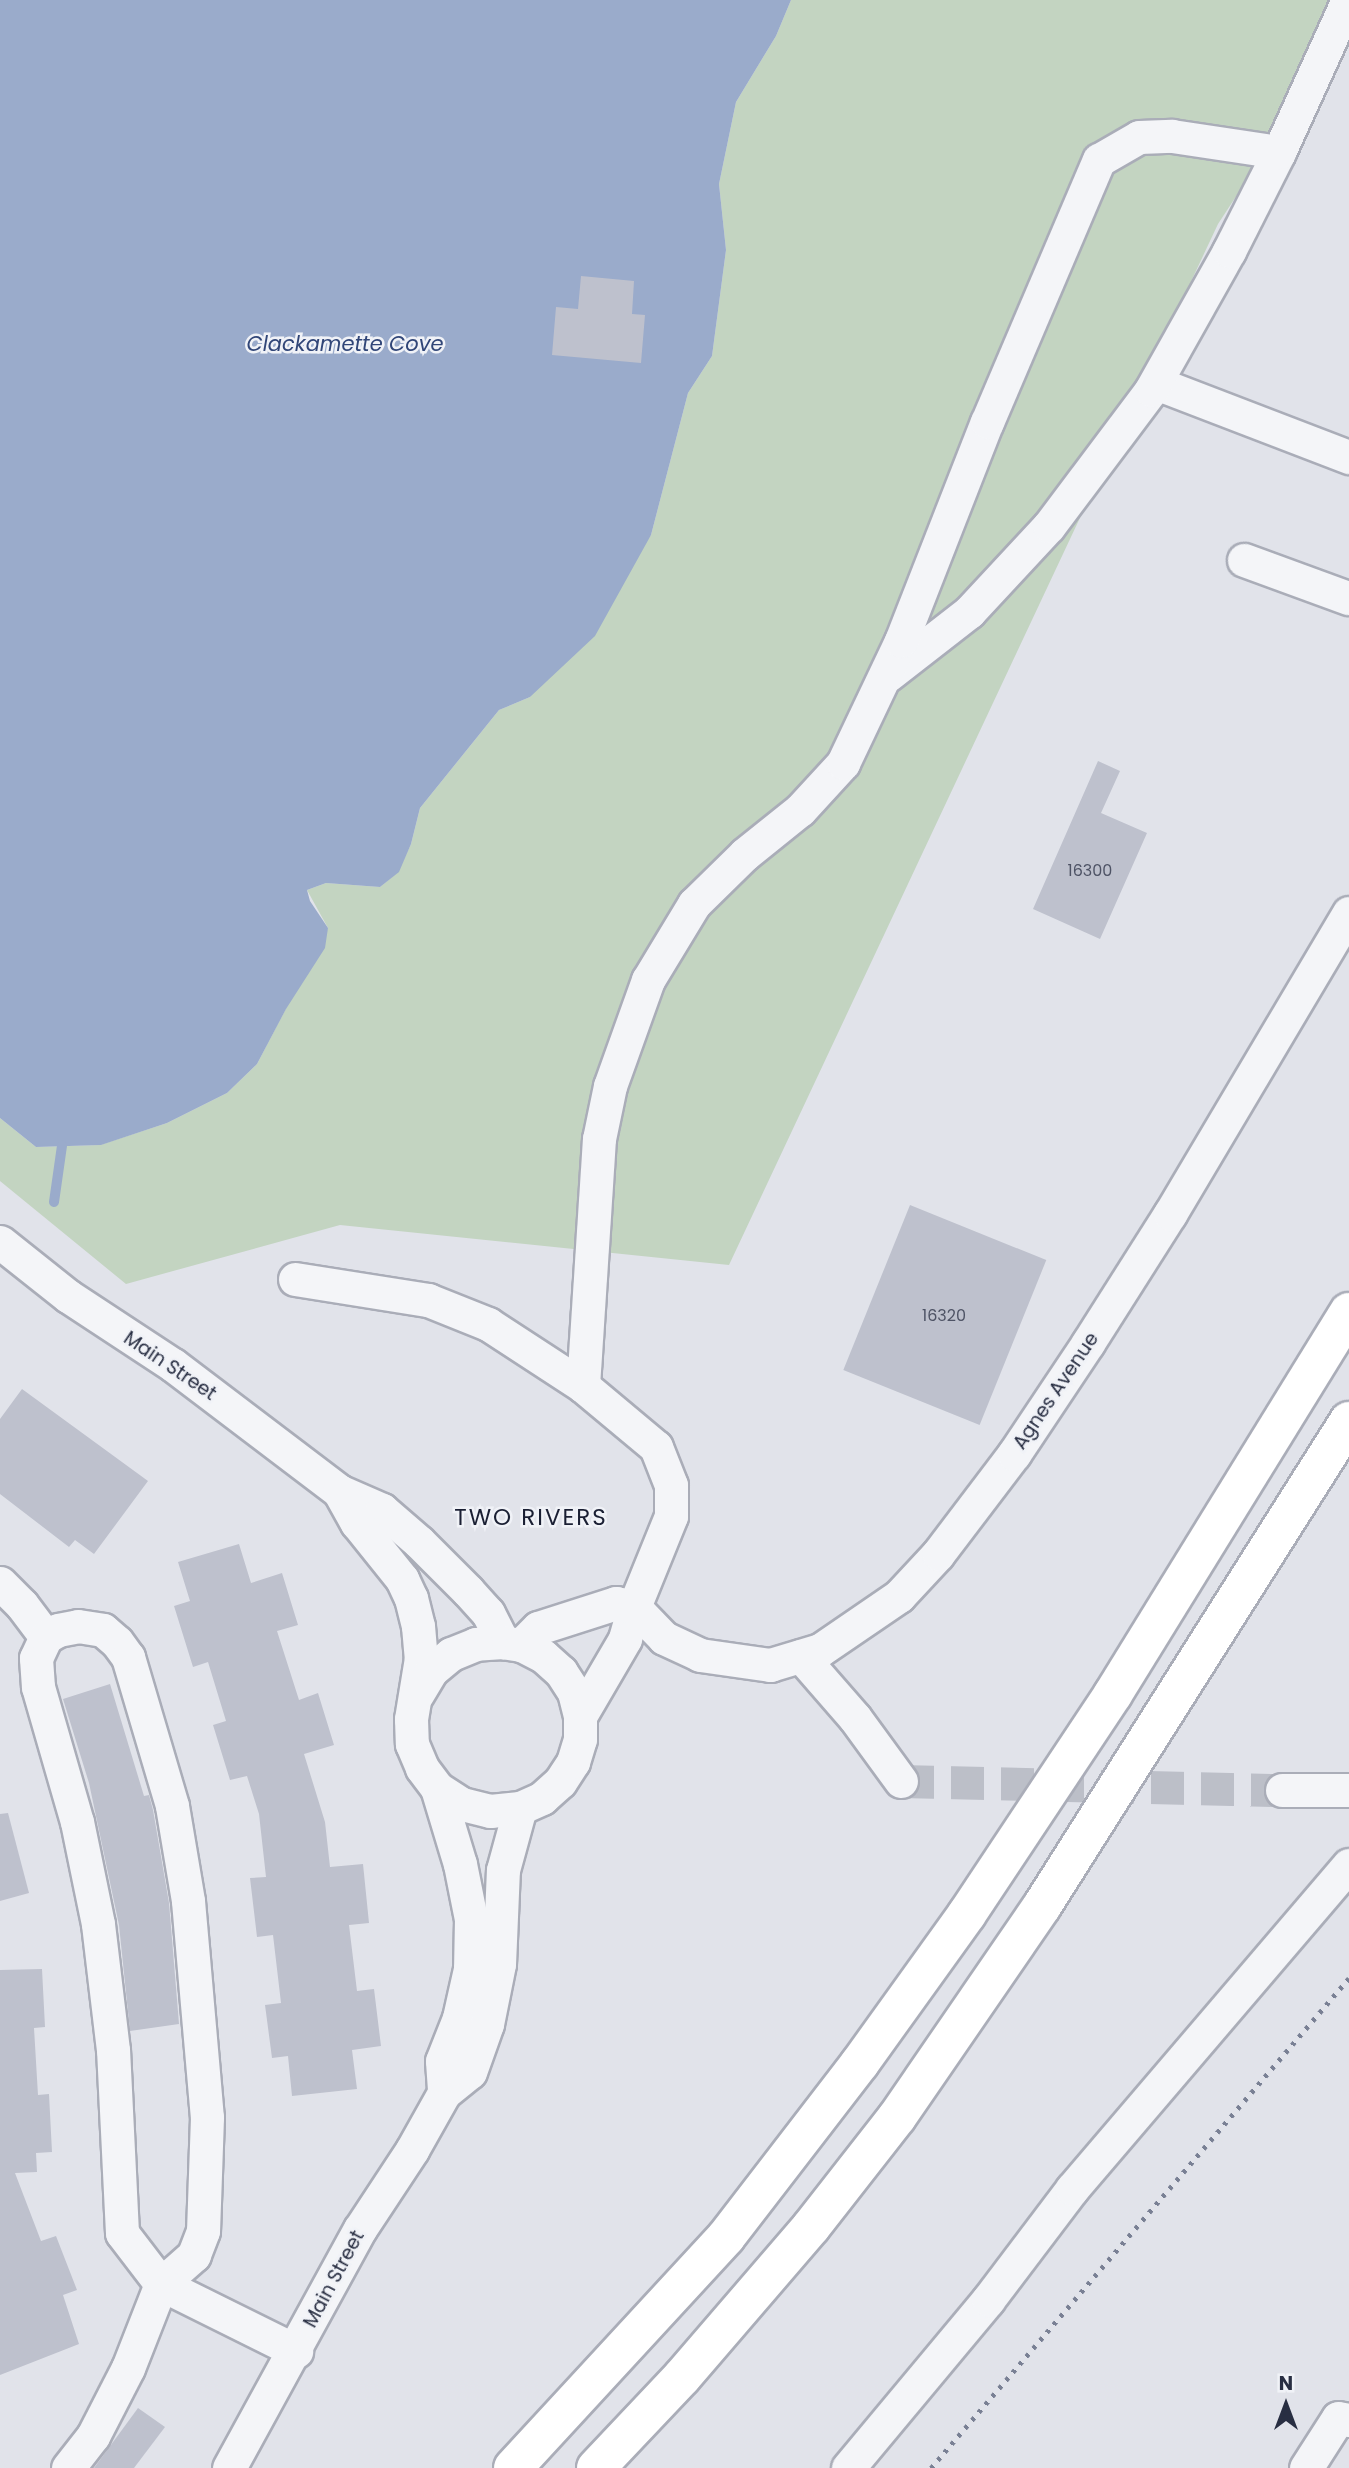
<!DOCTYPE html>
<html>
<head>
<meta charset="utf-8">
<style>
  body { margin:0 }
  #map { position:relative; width:1349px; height:2468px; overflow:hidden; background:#e1e3ea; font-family:Poppins,sans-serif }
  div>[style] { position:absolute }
  .green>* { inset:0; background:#c3d4c1 }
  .water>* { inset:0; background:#9aabcb }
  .stream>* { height:10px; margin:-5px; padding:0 5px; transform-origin:5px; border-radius:5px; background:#9aabcb }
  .building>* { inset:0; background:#bec1cd; transform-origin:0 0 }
  .minor-tunnel>* { height:33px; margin-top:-16.5px; transform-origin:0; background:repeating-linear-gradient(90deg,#bcbfc8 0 33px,transparent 0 50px) }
  .roads { filter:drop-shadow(2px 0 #aaadb8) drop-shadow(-2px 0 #aaadb8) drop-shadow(0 2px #aaadb8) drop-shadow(0 -2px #aaadb8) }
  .minor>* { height:33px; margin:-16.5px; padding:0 16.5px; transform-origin:16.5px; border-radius:16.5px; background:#f4f5f8 }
  .highway>* { height:38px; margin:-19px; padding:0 19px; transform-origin:19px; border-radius:19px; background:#fff }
  .rail>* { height:5px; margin-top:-2.5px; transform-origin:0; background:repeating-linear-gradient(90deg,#798094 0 3.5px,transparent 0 10.5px) }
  span { translate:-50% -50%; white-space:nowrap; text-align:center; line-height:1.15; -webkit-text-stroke:5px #f0f2f7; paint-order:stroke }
  .number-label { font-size:16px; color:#4e5365 }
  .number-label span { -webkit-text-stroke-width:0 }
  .street-label { font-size:19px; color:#282e42 }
  .water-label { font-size:21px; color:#314678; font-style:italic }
  .quarter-label { font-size:23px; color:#1a1f33; letter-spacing:2px }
  .north { position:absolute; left:1251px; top:2370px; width:70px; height:70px; -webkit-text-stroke:5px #f0f2f7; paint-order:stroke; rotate:0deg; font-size:19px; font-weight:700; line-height:28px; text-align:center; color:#282e42 }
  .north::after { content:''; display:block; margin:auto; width:24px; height:32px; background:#282e42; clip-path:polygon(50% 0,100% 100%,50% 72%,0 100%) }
</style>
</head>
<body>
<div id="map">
  <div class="green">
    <i style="clip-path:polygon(791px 0,1349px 0,1269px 146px,1218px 224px,729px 1265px,340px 1225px,126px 1284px,0 1181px,0 1118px,36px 1147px,100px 1145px,167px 1123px,227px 1093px,257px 1064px,328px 928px,307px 890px,326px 883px,380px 887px,398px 872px,411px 844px,420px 808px,499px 710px,530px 697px,651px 535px,688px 393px,712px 356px,726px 250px,719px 184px,736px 102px,776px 36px)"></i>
  </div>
  <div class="water">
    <i style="clip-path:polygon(0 0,791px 0,776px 36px,736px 102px,719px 184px,726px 250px,712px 356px,688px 393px,651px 535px,595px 636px,530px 697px,499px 710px,420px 808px,411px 844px,399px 872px,380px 887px,326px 883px,307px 890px,310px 901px,328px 928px,325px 948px,286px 1009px,257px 1064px,227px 1093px,167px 1123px,101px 1145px,36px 1147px,0 1118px)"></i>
  </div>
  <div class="stream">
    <i style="left:54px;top:1202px;width:57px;rotate:-81.9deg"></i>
  </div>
  <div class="building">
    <i style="clip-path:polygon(581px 276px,634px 281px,632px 314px,645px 315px,641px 363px,552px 355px,556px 307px,578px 309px)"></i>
    <i style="clip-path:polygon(1098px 761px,1120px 771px,1101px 813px,1147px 833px,1100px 939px,1033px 909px)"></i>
    <i style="left:910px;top:1205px;width:147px;height:178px;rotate:22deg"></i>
    <i style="clip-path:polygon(22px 1389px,148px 1481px,94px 1554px,75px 1540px,69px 1547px,0 1494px,0 1419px)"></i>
    <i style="clip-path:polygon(239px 1544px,251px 1583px,282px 1573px,298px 1625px,277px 1631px,299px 1700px,318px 1693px,334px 1745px,304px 1754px,325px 1822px,330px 1867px,363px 1864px,369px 1923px,349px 1925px,357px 1991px,374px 1989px,381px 2046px,352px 2050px,357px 2089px,292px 2096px,288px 2056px,272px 2058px,265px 2005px,281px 2003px,273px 1935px,257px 1937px,250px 1878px,266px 1877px,259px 1814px,247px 1776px,230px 1780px,213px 1725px,226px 1721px,208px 1662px,193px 1667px,174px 1606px,190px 1601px,178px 1562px)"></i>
    <i style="clip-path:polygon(110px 1684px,144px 1796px,149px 1795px,153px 1810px,169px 1903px,179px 2024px,130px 2031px,119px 1925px,89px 1783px,63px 1699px)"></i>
    <i style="clip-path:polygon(8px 1813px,29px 1893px,0 1901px,0 1814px)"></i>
    <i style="clip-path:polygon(42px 1969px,45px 2027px,34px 2028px,38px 2095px,49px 2094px,52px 2152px,36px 2153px,37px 2172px,15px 2173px,41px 2241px,56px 2236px,77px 2290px,63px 2295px,79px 2344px,0 2375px,0 1970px)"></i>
    <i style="clip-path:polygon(138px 2408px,165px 2427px,134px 2468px,94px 2468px)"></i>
  </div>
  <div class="minor-tunnel">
    <i style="left:901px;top:1781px;width:381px;rotate:1.4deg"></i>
  </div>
  <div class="roads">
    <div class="minor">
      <i style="left:1156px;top:383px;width:207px;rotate:21deg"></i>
      <i style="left:1244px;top:560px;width:111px;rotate:20.1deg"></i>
      <i style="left:888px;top:675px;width:103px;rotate:-37.9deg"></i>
      <i style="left:969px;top:612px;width:117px;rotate:-47.1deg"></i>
      <i style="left:1049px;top:526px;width:170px;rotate:-53.1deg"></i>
      <i style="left:1151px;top:390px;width:159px;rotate:-60.7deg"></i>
      <i style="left:1229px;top:251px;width:111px;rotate:-63.2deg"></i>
      <i style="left:1279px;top:152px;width:167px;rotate:-65.6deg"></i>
      <i style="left:0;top:1242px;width:87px;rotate:38.5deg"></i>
      <i style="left:68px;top:1296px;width:126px;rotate:33.3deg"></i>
      <i style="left:173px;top:1365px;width:208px;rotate:37.2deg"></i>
      <i style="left:339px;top:1491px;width:47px;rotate:23.8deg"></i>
      <i style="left:382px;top:1510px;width:49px;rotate:40.9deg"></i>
      <i style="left:419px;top:1542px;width:69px;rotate:45deg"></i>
      <i style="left:468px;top:1591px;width:30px;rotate:48deg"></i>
      <i style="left:488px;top:1613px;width:33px;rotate:63deg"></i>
      <i style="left:295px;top:1279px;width:135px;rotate:9deg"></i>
      <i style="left:428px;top:1300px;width:65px;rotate:21.8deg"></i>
      <i style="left:488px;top:1324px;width:113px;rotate:33.1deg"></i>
      <i style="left:583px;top:1386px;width:95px;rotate:39.9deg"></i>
      <i style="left:656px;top:1447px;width:41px;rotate:68.5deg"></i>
      <i style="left:671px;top:1485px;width:31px;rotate:90deg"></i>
      <i style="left:671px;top:1516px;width:98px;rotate:112.1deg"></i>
      <i style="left:634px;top:1607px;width:33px;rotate:106deg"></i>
      <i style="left:625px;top:1639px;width:89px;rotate:120.3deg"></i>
      <i style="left:583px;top:1386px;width:248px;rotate:-86.3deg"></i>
      <i style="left:599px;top:1139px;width:54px;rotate:-78.3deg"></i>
      <i style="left:610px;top:1086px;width:113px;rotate:-70.3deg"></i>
      <i style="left:648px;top:980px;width:89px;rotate:-58.8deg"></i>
      <i style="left:694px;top:904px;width:71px;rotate:-44.4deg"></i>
      <i style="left:745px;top:854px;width:70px;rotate:-38.7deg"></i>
      <i style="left:800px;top:810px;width:64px;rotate:-47.5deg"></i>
      <i style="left:843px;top:763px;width:135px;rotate:-64.6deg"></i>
      <i style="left:901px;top:641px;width:235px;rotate:-68.6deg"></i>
      <i style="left:987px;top:422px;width:285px;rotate:-66.9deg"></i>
      <i style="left:1099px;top:160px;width:46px;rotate:-29.9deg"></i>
      <i style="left:1139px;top:137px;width:33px;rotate:-2deg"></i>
      <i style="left:1172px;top:136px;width:108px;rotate:8.5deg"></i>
      <i style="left:339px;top:1491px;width:37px;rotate:61deg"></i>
      <i style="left:357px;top:1523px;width:72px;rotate:51.2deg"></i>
      <i style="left:402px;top:1579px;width:21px;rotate:65deg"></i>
      <i style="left:411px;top:1598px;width:29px;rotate:76deg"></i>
      <i style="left:418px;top:1626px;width:32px;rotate:85deg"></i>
      <i style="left:421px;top:1658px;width:62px;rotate:99.3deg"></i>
      <i style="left:411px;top:1719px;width:25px;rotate:88deg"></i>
      <i style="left:412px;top:1744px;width:26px;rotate:67deg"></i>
      <i style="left:422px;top:1768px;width:25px;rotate:53deg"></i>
      <i style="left:437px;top:1788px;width:30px;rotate:33deg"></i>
      <i style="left:462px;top:1804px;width:29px;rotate:14deg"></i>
      <i style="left:490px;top:1811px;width:30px;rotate:-6deg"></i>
      <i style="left:520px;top:1808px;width:24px;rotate:-24deg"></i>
      <i style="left:542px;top:1798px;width:24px;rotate:-42deg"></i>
      <i style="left:560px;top:1782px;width:24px;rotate:-57deg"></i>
      <i style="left:573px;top:1762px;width:24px;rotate:-73deg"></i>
      <i style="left:580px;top:1739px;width:23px;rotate:-90deg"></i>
      <i style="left:580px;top:1716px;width:25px;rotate:-104deg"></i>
      <i style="left:574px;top:1692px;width:24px;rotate:-123deg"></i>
      <i style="left:561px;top:1672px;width:24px;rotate:-138deg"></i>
      <i style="left:543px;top:1656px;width:25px;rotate:-153deg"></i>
      <i style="left:521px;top:1645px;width:18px;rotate:-171deg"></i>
      <i style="left:503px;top:1642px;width:27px;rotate:176deg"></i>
      <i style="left:476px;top:1644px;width:27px;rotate:158deg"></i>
      <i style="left:451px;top:1654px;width:26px;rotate:140deg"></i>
      <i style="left:431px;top:1671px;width:27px;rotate:121deg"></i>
      <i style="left:0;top:1583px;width:31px;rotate:45deg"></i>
      <i style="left:22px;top:1605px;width:40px;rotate:53deg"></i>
      <i style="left:78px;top:1626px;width:25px;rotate:9deg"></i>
      <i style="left:103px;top:1630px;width:18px;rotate:41deg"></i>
      <i style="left:117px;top:1642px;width:19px;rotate:54deg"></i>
      <i style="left:128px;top:1657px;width:155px;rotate:73.5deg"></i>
      <i style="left:172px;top:1806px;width:96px;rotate:80.4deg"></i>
      <i style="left:188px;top:1901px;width:217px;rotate:85deg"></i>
      <i style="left:207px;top:2117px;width:114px;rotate:92deg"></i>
      <i style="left:203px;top:2231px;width:26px;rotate:111deg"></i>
      <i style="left:194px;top:2255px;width:44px;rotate:138.7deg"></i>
      <i style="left:161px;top:2284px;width:64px;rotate:-127.4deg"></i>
      <i style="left:122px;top:2233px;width:183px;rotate:-92.8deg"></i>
      <i style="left:113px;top:2050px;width:127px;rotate:-96.8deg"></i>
      <i style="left:98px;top:1924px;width:104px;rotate:-101.6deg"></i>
      <i style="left:77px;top:1822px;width:141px;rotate:-106.1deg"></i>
      <i style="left:38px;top:1687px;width:29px;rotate:-94deg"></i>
      <i style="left:36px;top:1658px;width:23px;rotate:-65deg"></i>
      <i style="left:46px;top:1637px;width:14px;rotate:-30deg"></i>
      <i style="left:58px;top:1630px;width:20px;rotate:-11deg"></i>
      <i style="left:521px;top:1645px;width:24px;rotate:-45deg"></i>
      <i style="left:538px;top:1628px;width:82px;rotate:-17.8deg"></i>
      <i style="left:616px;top:1603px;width:18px;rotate:13deg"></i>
      <i style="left:634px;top:1607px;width:43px;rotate:45.9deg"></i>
      <i style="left:664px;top:1638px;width:40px;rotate:25deg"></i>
      <i style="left:700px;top:1655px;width:71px;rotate:8.1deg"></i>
      <i style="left:770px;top:1665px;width:52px;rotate:-16.7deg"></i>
      <i style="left:820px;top:1650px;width:96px;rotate:-34.4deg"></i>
      <i style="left:899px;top:1596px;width:57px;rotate:-47.1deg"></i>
      <i style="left:938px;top:1554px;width:126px;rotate:-52.8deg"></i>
      <i style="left:1014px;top:1454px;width:133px;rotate:-56.3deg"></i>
      <i style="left:1088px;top:1343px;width:153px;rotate:-57.6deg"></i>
      <i style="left:1170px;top:1214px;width:350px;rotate:-59.3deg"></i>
      <i style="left:801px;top:1656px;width:82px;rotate:48.9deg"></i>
      <i style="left:855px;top:1718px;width:78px;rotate:53.9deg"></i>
      <i style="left:437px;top:1788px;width:79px;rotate:73.2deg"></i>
      <i style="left:460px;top:1864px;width:56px;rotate:78.7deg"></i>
      <i style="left:471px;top:1919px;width:50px;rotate:91.1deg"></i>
      <i style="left:470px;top:1969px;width:50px;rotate:102.7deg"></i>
      <i style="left:459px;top:2018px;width:46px;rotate:111.6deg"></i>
      <i style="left:442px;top:2061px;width:32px;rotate:86deg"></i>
      <i style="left:1282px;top:1790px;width:67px"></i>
      <i style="left:68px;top:2468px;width:41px;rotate:-52deg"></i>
      <i style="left:93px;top:2436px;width:76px;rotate:-62.8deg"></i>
      <i style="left:128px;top:2368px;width:90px;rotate:-68.6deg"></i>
      <i style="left:161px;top:2284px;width:151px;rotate:26.4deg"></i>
      <i style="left:229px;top:2468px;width:273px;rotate:-61.3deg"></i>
      <i style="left:360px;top:2229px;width:95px;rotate:-56.6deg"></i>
      <i style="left:412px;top:2150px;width:65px;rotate:-60.7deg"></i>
      <i style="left:444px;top:2093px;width:33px;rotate:-39deg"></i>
      <i style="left:470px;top:2072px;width:51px;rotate:-70.5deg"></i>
      <i style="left:487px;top:2024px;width:61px;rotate:-78.7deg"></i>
      <i style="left:499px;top:1964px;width:94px;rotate:-87.6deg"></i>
      <i style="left:503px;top:1870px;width:64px;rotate:-74.7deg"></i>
      <i style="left:848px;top:2468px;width:219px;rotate:-50.2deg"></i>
      <i style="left:988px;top:2300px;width:139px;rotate:-52.9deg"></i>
      <i style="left:1072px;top:2189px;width:426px;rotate:-49.5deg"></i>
      <i style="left:1306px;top:2468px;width:59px;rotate:-57.4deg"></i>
      <i style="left:1338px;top:2418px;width:11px;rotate:10deg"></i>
    </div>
    <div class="highway">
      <i style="left:513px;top:2468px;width:314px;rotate:-47.3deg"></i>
      <i style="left:726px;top:2237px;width:220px;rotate:-52.4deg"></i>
      <i style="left:860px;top:2063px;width:183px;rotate:-54.3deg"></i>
      <i style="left:967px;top:1914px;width:264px;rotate:-56.4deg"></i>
      <i style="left:1113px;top:1694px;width:449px;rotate:-58.3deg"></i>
      <i style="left:596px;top:2468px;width:125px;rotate:-46.6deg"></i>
      <i style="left:682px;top:2377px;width:198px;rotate:-49.3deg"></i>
      <i style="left:811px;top:2227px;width:140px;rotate:-52deg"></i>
      <i style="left:897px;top:2117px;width:256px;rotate:-55.5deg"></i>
      <i style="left:1042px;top:1906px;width:574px;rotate:-57.67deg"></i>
    </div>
  </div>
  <div class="rail">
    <i style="left:931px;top:2468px;width:644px;rotate:-49.53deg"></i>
  </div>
  <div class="number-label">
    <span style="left:1090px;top:871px">16300</span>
    <span style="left:944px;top:1316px">16320</span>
  </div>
  <div class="street-label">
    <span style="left:170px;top:1366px;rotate:34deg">Main Street</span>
    <span style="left:1056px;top:1391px;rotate:-56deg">Agnes Avenue</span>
    <span style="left:334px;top:2279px;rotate:-62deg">Main Street</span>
  </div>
  <div class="water-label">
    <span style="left:345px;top:344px">Clackamette Cove</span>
  </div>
  <div class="quarter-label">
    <span style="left:531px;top:1517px">TWO RIVERS</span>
  </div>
  <div class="north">N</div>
</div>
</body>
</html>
